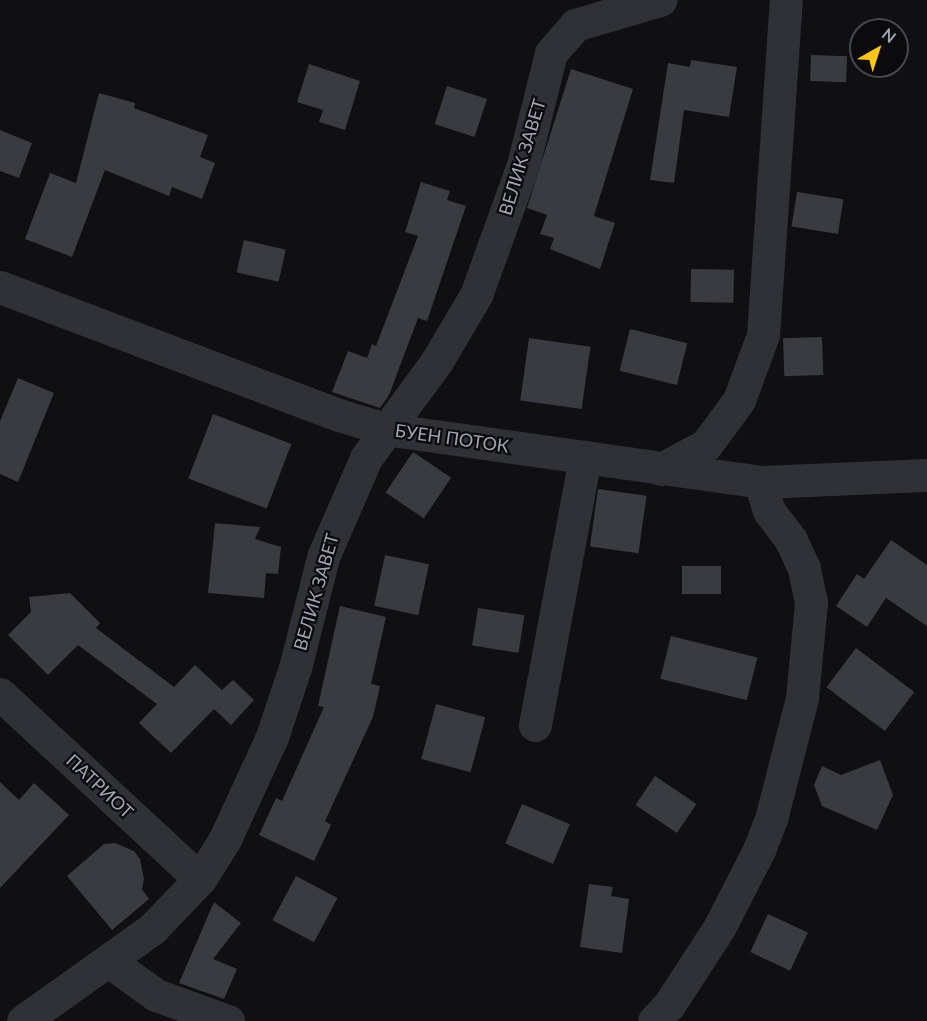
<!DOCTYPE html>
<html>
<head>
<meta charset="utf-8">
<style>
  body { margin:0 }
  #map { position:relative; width:927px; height:1021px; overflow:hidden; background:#100f11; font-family:Lato,sans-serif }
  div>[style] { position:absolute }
  .building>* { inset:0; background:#3a3b41; transform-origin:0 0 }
  .minor>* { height:33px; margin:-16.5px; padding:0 16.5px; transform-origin:16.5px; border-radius:16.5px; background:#303136 }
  span { translate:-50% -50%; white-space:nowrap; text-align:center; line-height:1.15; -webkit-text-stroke:4.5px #0b0a0c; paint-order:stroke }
  .street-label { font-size:18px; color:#9fa4b3 }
  .north { position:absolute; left:849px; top:18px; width:60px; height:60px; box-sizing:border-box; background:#0b0a0c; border:2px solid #46484f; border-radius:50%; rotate:39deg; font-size:16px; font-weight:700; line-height:24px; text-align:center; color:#9fa4b3 }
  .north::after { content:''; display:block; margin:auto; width:21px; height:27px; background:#ffc519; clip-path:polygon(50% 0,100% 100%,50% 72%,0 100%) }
</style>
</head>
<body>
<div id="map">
  <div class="building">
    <i style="left:811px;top:55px;width:36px;height:26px;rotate:2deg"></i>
    <i style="clip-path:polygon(691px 60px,737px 67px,729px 117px,684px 110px,674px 183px,650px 180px,668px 63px,690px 67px)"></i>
    <i style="clip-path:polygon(309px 64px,360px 81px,345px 130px,319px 122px,323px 110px,297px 102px)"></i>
    <i style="clip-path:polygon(571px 69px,633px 89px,594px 216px,615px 223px,600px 269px,550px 249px,554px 238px,540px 234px,547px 215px,527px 208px)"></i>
    <i style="left:447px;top:86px;width:42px;height:40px;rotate:18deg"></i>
    <i style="clip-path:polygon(99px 93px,135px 103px,134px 108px,208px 135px,200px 157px,215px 163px,202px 199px,172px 187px,169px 196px,105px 170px,72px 257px,25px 239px,50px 173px,76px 183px)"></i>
    <i style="clip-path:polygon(0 130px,32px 143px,19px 178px,0 171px)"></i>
    <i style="clip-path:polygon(421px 182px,450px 191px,447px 200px,466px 206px,427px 321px,418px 318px,389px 395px,380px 408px,332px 392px,348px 351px,367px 358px,372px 344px,376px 346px,418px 236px,405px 232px)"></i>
    <i style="left:797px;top:192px;width:47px;height:35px;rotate:9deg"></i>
    <i style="left:244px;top:240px;width:43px;height:33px;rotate:13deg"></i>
    <i style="left:691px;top:269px;width:43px;height:33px;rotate:1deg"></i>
    <i style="left:630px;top:329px;width:59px;height:43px;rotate:14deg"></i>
    <i style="left:822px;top:337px;width:38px;height:39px;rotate:88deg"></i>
    <i style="left:529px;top:338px;width:62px;height:63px;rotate:8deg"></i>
    <i style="clip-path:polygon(18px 378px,54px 393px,18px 482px,0 474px,0 421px)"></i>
    <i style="left:213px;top:414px;width:84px;height:69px;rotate:21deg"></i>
    <i style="left:413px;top:452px;width:46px;height:49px;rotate:34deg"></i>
    <i style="left:598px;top:489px;width:49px;height:58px;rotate:8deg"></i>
    <i style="clip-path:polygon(215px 523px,260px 527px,255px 539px,281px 547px,278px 574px,266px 573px,264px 598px,208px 593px)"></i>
    <i style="clip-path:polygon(891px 540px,927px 565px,927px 626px,886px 598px,867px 627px,836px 606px,857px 574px,864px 579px)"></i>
    <i style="left:385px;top:555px;width:45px;height:52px;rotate:12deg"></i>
    <i style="left:682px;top:566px;width:39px;height:28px"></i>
    <i style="clip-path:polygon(70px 593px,100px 623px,96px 628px,174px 687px,195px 665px,222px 690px,233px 680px,254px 700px,231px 725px,214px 709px,171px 753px,139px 723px,157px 704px,78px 645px,48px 675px,8px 635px,31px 612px,29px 597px)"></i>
    <i style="clip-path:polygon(340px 606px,386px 617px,371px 684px,380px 686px,373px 717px,325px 821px,331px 825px,314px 861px,259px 835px,276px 798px,282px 801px,324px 707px,318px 706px)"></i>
    <i style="left:478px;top:608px;width:47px;height:38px;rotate:9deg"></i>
    <i style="left:671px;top:636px;width:89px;height:44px;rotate:14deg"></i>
    <i style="left:856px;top:648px;width:73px;height:49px;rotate:37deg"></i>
    <i style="left:436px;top:704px;width:51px;height:57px;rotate:15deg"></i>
    <i style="clip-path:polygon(880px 760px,893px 795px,877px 830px,822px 806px,814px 785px,822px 766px,841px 775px)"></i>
    <i style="left:655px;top:776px;width:50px;height:35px;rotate:34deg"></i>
    <i style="clip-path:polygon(0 782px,19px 800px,34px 783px,69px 815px,0 888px)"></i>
    <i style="left:522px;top:804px;width:52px;height:43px;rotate:23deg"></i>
    <i style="clip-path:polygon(115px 843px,134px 851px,140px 859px,144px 879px,142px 889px,149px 899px,112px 930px,67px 876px,104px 844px)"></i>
    <i style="left:296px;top:876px;width:47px;height:50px;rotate:28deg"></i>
    <i style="clip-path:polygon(589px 884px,613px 887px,611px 896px,629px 899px,622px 953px,580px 947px)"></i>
    <i style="clip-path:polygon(214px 902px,241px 923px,213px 959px,237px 969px,224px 999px,179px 983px)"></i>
    <i style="left:768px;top:914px;width:44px;height:42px;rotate:25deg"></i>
  </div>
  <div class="minor">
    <i style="left:0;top:287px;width:362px;rotate:20.7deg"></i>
    <i style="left:339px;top:415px;width:48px;rotate:16.9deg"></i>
    <i style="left:385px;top:429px;width:379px;rotate:8deg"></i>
    <i style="left:760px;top:482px;width:167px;rotate:-2.4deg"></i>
    <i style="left:661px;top:469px;width:51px;rotate:-28.1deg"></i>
    <i style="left:706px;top:445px;width:56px;rotate:-53.7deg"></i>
    <i style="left:739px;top:400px;width:69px;rotate:-69.7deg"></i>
    <i style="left:763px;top:335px;width:336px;rotate:-86.1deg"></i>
    <i style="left:0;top:694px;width:272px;rotate:42.8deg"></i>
    <i style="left:535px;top:725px;width:273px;rotate:-79.4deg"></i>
    <i style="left:110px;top:962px;width:57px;rotate:35.7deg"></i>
    <i style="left:156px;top:995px;width:77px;rotate:19.9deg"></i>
    <i style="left:23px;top:1021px;width:158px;rotate:-35.5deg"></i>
    <i style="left:152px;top:929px;width:69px;rotate:-46.2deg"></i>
    <i style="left:200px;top:879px;width:47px;rotate:-58deg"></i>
    <i style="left:225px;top:839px;width:112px;rotate:-65.3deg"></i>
    <i style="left:272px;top:737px;width:73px;rotate:-71.6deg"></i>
    <i style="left:295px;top:668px;width:114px;rotate:-75.8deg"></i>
    <i style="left:323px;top:557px;width:108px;rotate:-66.5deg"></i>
    <i style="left:366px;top:458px;width:120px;rotate:-53.8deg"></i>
    <i style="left:437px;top:361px;width:77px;rotate:-59.4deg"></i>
    <i style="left:476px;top:295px;width:138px;rotate:-70.1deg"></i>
    <i style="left:523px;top:165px;width:115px;rotate:-76deg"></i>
    <i style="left:551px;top:53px;width:37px;rotate:-49deg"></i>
    <i style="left:575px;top:25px;width:89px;rotate:-16.4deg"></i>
    <i style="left:654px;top:1021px;width:22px;rotate:-47deg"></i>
    <i style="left:669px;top:1005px;width:92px;rotate:-57deg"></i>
    <i style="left:719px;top:928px;width:88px;rotate:-62.9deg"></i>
    <i style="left:759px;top:850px;width:33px;rotate:-69deg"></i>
    <i style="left:771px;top:819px;width:125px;rotate:-75.6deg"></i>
    <i style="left:802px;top:698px;width:96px;rotate:-84.6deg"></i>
    <i style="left:811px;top:602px;width:35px;rotate:-102deg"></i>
    <i style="left:804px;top:568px;width:31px;rotate:-115deg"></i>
    <i style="left:791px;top:540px;width:36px;rotate:-127deg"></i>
    <i style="left:769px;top:511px;width:30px;rotate:-107deg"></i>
  </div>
  <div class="street-label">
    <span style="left:522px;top:157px;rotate:-73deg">ВЕЛИК ЗАВЕТ</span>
    <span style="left:452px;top:438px;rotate:8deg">БУЕН ПОТОК</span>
    <span style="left:316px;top:592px;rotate:-74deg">ВЕЛИК ЗАВЕТ</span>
    <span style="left:100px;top:786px;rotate:43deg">ПАТРИОТ</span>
  </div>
  <div class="north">N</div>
</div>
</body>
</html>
